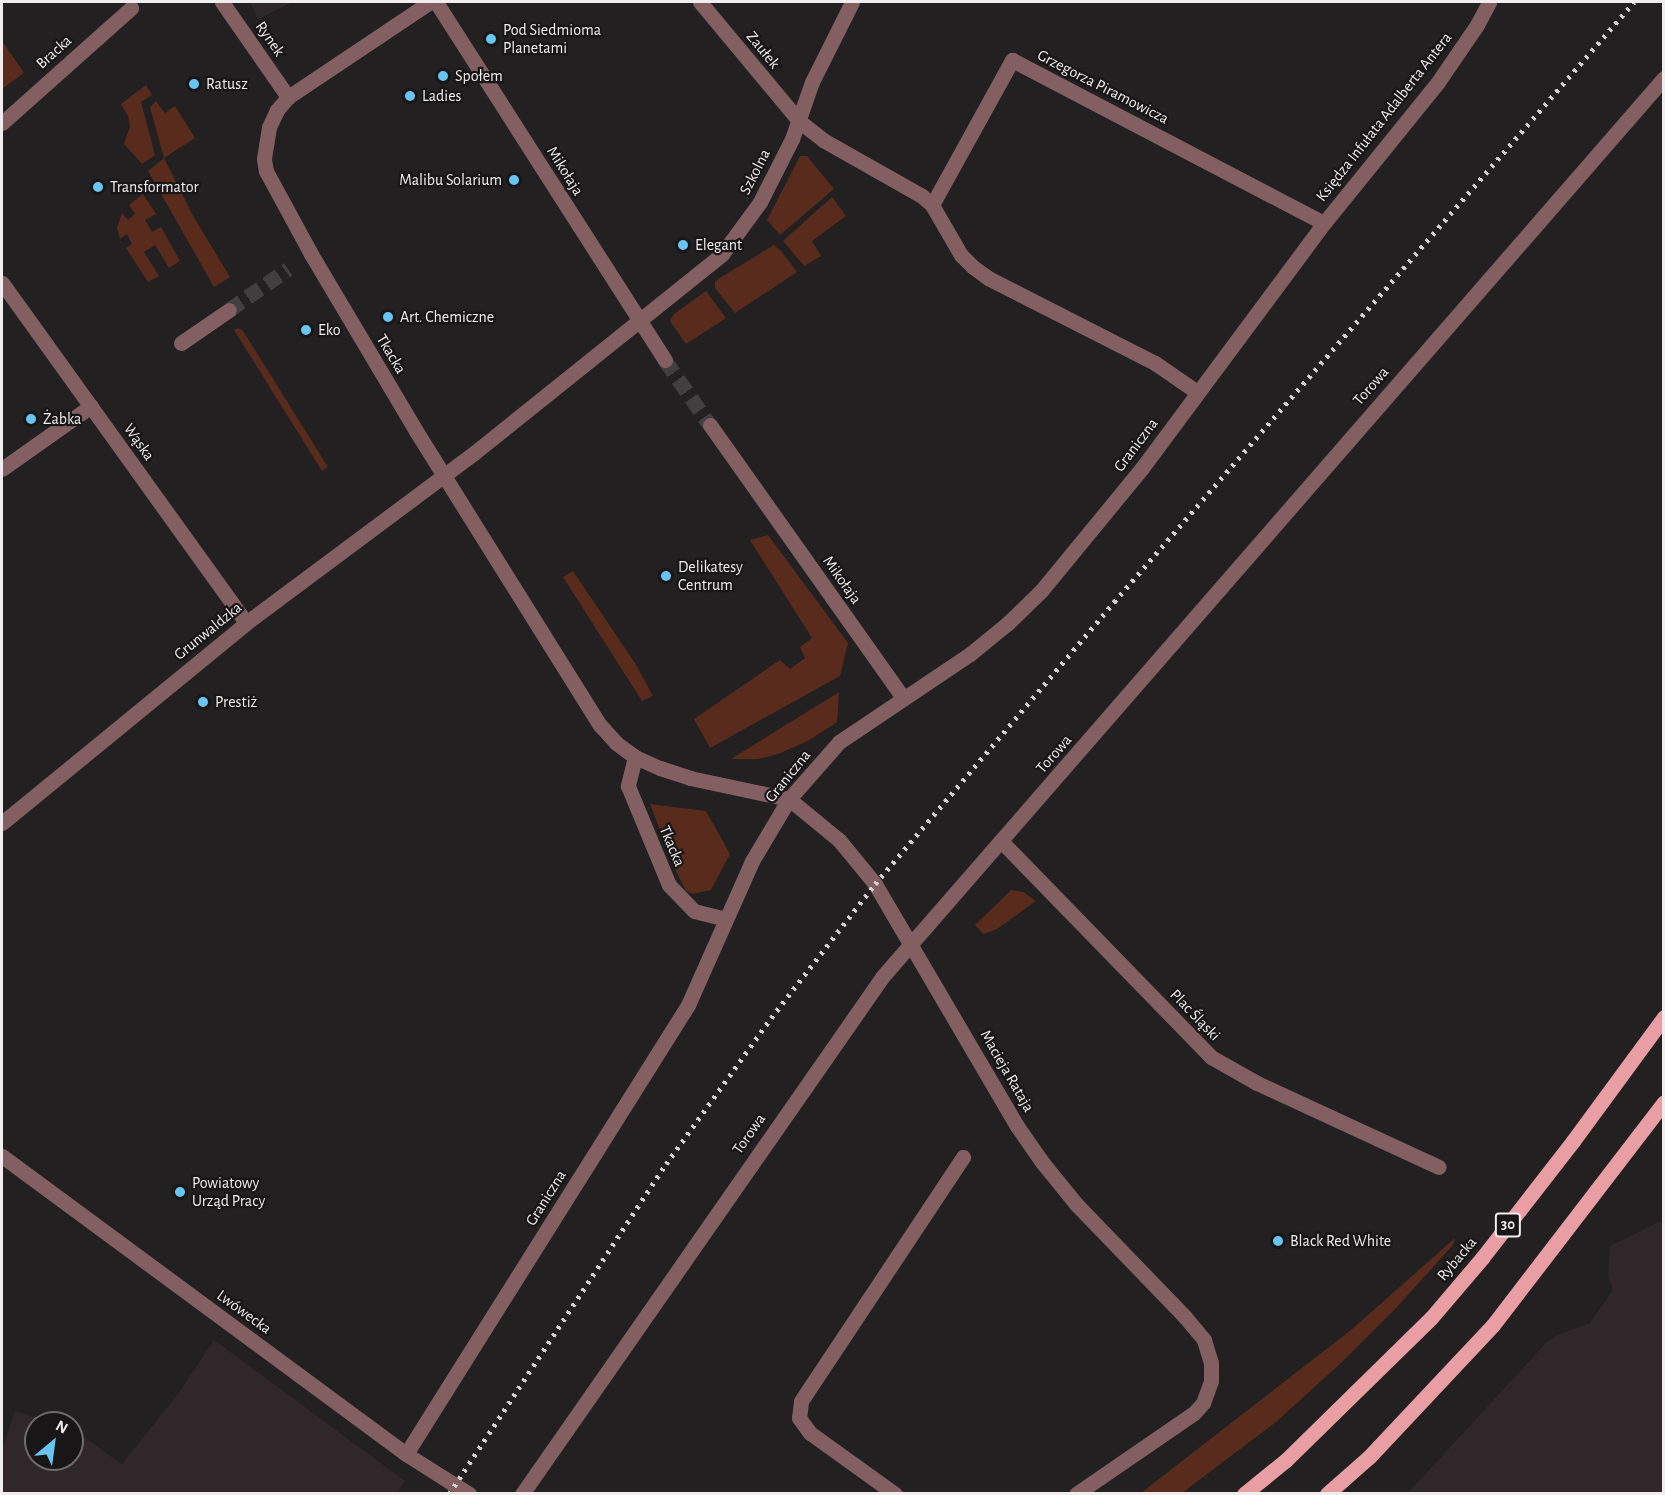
<!DOCTYPE html>
<html>
<head>
<meta charset="utf-8">
<style>
  body { margin:0 }
  #map { position:relative; width:1665px; height:1495px; overflow:hidden; background:#222021; font-family:"Alegreya Sans",sans-serif }
  div>[style] { position:absolute }
  .built>* { inset:0; background:#30272b }
  .green>* { inset:0; background:#582b1d }
  .pedestrian-tunnel>* { height:15px; margin-top:-7.5px; transform-origin:0; background:repeating-linear-gradient(90deg,#413f40 0 15px,transparent 0 23px) }
  .minor-tunnel>* { height:15px; margin-top:-7.5px; transform-origin:0; background:repeating-linear-gradient(90deg,#413f40 0 15px,transparent 0 23px) }
  .pedestrian>* { height:15px; margin:-7.5px; padding:0 7.5px; transform-origin:7.5px; border-radius:7.5px; background:#835f62 }
  .minor>* { height:15px; margin:-7.5px; padding:0 7.5px; transform-origin:7.5px; border-radius:7.5px; background:#835f62 }
  .tertiary>* { height:15px; margin:-7.5px; padding:0 7.5px; transform-origin:7.5px; border-radius:7.5px; background:#835f62 }
  .primary>* { height:15px; margin:-7.5px; padding:0 7.5px; transform-origin:7.5px; border-radius:7.5px; background:#e89ea3 }
  .rail>* { height:4.5px; margin-top:-2.25px; transform-origin:0; background:repeating-linear-gradient(90deg,#d3d1d2 0 3px,transparent 0 9px) }
  .dots>* { width:16px; height:16px; translate:-50% -50%; box-sizing:border-box; border:3px solid #191617; border-radius:50% }
  span { translate:-50% -50%; white-space:nowrap; text-align:center; line-height:1.15; -webkit-text-stroke:4.5px #191617; paint-order:stroke }
  .shield-label span { padding:2px 4px; background:#191617; border:2px solid; border-radius:4px; -webkit-text-stroke-width:0 }
  .shield-label { font-size:15px; color:#efedee; font-weight:700 }
  .poi-label { font-size:16px; color:#efedee }
  .left { translate:0 -50%; text-align:left }
  .right { translate:-100% -50%; text-align:right }
  .street-label { font-size:16px; color:#efedee }
  .frame { position:absolute; inset:0; border:3px solid #efedee; pointer-events:none }
  .north { position:absolute; left:24px; top:1411px; width:60px; height:60px; box-sizing:border-box; background:#191617; border:2px solid #6f6c6d; border-radius:50%; rotate:29deg; font-size:16px; font-weight:700; line-height:24px; text-align:center; color:#efedee }
  .north::after { content:''; display:block; margin:auto; width:21px; height:27px; background:#68c4f0; clip-path:polygon(50% 0,100% 100%,50% 72%,0 100%) }
</style>
</head>
<body>
<div id="map">
  <div class="built">
    <i style="clip-path:polygon(250px 2px,293px 2px,258px 19px)"></i>
    <i style="clip-path:polygon(1663px 1220px,1663px 1493px,1408px 1493px,1546px 1343px,1557px 1335px,1590px 1323px,1613px 1290px,1608px 1275px,1610px 1246px)"></i>
    <i style="clip-path:polygon(214px 1340px,405px 1481px,397px 1493px,2px 1493px,2px 1449px,15px 1411px,53px 1423px,36px 1423px,36px 1459px,72px 1459px,72px 1429px,122px 1464px,178px 1394px)"></i>
  </div>
  <div class="green">
    <i style="clip-path:polygon(2px 41px,24px 73px,2px 89px)"></i>
    <i style="clip-path:polygon(146px 85px,152px 95px,141px 102px,155px 155px,142px 164px,124px 144px,130px 127px,128px 116px,121px 104px)"></i>
    <i style="clip-path:polygon(156px 101px,165px 113px,175px 106px,195px 138px,164px 158px,192px 214px,230px 277px,214px 287px,148px 171px,164px 158px,150px 107px)"></i>
    <i style="clip-path:polygon(800px 156px,807px 156px,834px 189px,780px 235px,767px 220px)"></i>
    <i style="clip-path:polygon(143px 194px,156px 214px,145px 220px,152px 232px,161px 227px,180px 261px,169px 268px,155px 245px,144px 252px,159px 276px,148px 282px,126px 248px,132px 244px,127px 234px,120px 239px,117px 228px,122px 213px,128px 220px,135px 214px,129px 205px)"></i>
    <i style="clip-path:polygon(832px 197px,846px 216px,812px 241px,821px 256px,804px 266px,783px 241px)"></i>
    <i style="clip-path:polygon(774px 245px,782px 252px,797px 272px,735px 313px,715px 288px,715px 281px)"></i>
    <i style="clip-path:polygon(706px 291px,726px 318px,686px 344px,670px 321px,674px 314px)"></i>
    <i style="clip-path:polygon(238px 328px,243px 331px,328px 467px,322px 471px,234px 330px)"></i>
    <i style="clip-path:polygon(768px 535px,848px 643px,840px 676px,710px 748px,694px 719px,780px 660px,790px 669px,805px 658px,800px 647px,812px 638px,750px 540px)"></i>
    <i style="clip-path:polygon(573px 571px,635px 663px,653px 696px,642px 701px,563px 577px)"></i>
    <i style="clip-path:polygon(839px 692px,837px 722px,808px 741px,778px 754px,758px 759px,731px 759px)"></i>
    <i style="clip-path:polygon(650px 804px,706px 811px,730px 854px,711px 890px,693px 894px,686px 891px,674px 867px)"></i>
    <i style="clip-path:polygon(1011px 890px,1023px 892px,1036px 901px,997px 929px,983px 934px,975px 925px)"></i>
    <i style="clip-path:polygon(1455px 1238px,1453px 1245px,1397px 1307px,1341px 1363px,1276px 1422px,1182px 1493px,1141px 1493px,1351px 1330px)"></i>
  </div>
  <div class="pedestrian-tunnel">
    <i style="left:229px;top:310px;width:72px;rotate:-34.8deg"></i>
  </div>
  <div class="minor-tunnel">
    <i style="left:665px;top:360px;width:79px;rotate:55.3deg"></i>
  </div>
  <div class="pedestrian">
    <i style="left:222px;top:2px;width:116px;rotate:55.2deg"></i>
    <i style="left:2px;top:123px;width:173px;rotate:-41.7deg"></i>
    <i style="left:181px;top:343px;width:58px;rotate:-34.5deg"></i>
  </div>
  <div class="minor">
    <i style="left:430px;top:2px;width:171px;rotate:146.2deg"></i>
    <i style="left:288px;top:97px;width:17px;rotate:130deg"></i>
    <i style="left:277px;top:110px;width:19px;rotate:115deg"></i>
    <i style="left:269px;top:127px;width:32px;rotate:99deg"></i>
    <i style="left:264px;top:159px;width:12px;rotate:81deg"></i>
    <i style="left:266px;top:171px;width:94px;rotate:61.5deg"></i>
    <i style="left:311px;top:254px;width:206px;rotate:59.3deg"></i>
    <i style="left:416px;top:431px;width:347px;rotate:58deg"></i>
    <i style="left:600px;top:725px;width:24px;rotate:48deg"></i>
    <i style="left:616px;top:743px;width:24px;rotate:36deg"></i>
    <i style="left:635px;top:757px;width:27px;rotate:24deg"></i>
    <i style="left:660px;top:768px;width:32px;rotate:18deg"></i>
    <i style="left:690px;top:778px;width:101px;rotate:12deg"></i>
    <i style="left:789px;top:799px;width:65px;rotate:39.4deg"></i>
    <i style="left:839px;top:840px;width:57px;rotate:50.7deg"></i>
    <i style="left:875px;top:884px;width:281px;rotate:59.6deg"></i>
    <i style="left:1017px;top:1126px;width:44px;rotate:55.2deg"></i>
    <i style="left:1042px;top:1162px;width:55px;rotate:50.9deg"></i>
    <i style="left:1077px;top:1205px;width:156px;rotate:46deg"></i>
    <i style="left:1185px;top:1317px;width:30px;rotate:50deg"></i>
    <i style="left:1204px;top:1340px;width:24px;rotate:73deg"></i>
    <i style="left:1211px;top:1363px;width:18px;rotate:90deg"></i>
    <i style="left:1211px;top:1381px;width:23px;rotate:110deg"></i>
    <i style="left:1203px;top:1403px;width:13px;rotate:132deg"></i>
    <i style="left:1194px;top:1413px;width:143px;rotate:145.5deg"></i>
    <i style="left:436px;top:2px;width:425px;rotate:57.4deg"></i>
    <i style="left:700px;top:2px;width:155px;rotate:50.2deg"></i>
    <i style="left:799px;top:121px;width:31px;rotate:38deg"></i>
    <i style="left:823px;top:140px;width:114px;rotate:29.5deg"></i>
    <i style="left:922px;top:196px;width:13px;rotate:42deg"></i>
    <i style="left:932px;top:205px;width:58px;rotate:59.9deg"></i>
    <i style="left:961px;top:255px;width:17px;rotate:45deg"></i>
    <i style="left:973px;top:267px;width:19px;rotate:36deg"></i>
    <i style="left:988px;top:278px;width:187px;rotate:27deg"></i>
    <i style="left:1155px;top:363px;width:51px;rotate:34.6deg"></i>
    <i style="left:932px;top:205px;width:166px;rotate:-61.1deg"></i>
    <i style="left:1012px;top:60px;width:352px;rotate:27.6deg"></i>
    <i style="left:2px;top:283px;width:418px;rotate:54.3deg"></i>
    <i style="left:710px;top:425px;width:334px;rotate:54.7deg"></i>
    <i style="left:2px;top:469px;width:109px;rotate:-35.3deg"></i>
    <i style="left:635px;top:757px;width:30px;rotate:104deg"></i>
    <i style="left:628px;top:786px;width:107px;rotate:67.5deg"></i>
    <i style="left:669px;top:885px;width:36px;rotate:46deg"></i>
    <i style="left:694px;top:911px;width:32px;rotate:14deg"></i>
    <i style="left:2px;top:823px;width:315px;rotate:-39.3deg"></i>
    <i style="left:246px;top:623px;width:284px;rotate:-36.7deg"></i>
    <i style="left:474px;top:453px;width:318px;rotate:-38.7deg"></i>
    <i style="left:722px;top:254px;width:64px;rotate:-53.8deg"></i>
    <i style="left:760px;top:202px;width:71px;rotate:-63.1deg"></i>
    <i style="left:792px;top:139px;width:60px;rotate:-70.7deg"></i>
    <i style="left:812px;top:82px;width:89px;rotate:-63.4deg"></i>
    <i style="left:1002px;top:842px;width:300px;rotate:45.8deg"></i>
    <i style="left:1211px;top:1057px;width:53px;rotate:29.5deg"></i>
    <i style="left:1257px;top:1083px;width:200px;rotate:24.8deg"></i>
    <i style="left:406px;top:1454px;width:530px;rotate:-57.87deg"></i>
    <i style="left:688px;top:1005px;width:158px;rotate:-66deg"></i>
    <i style="left:752px;top:861px;width:72px;rotate:-59.2deg"></i>
    <i style="left:789px;top:799px;width:76px;rotate:-48.7deg"></i>
    <i style="left:839px;top:742px;width:158px;rotate:-33.9deg"></i>
    <i style="left:970px;top:654px;width:49px;rotate:-39.2deg"></i>
    <i style="left:1008px;top:623px;width:46px;rotate:-44.1deg"></i>
    <i style="left:1041px;top:591px;width:159px;rotate:-50.6deg"></i>
    <i style="left:1142px;top:468px;width:305px;rotate:-53.4deg"></i>
    <i style="left:1324px;top:223px;width:181px;rotate:-51deg"></i>
    <i style="left:1438px;top:82px;width:69px;rotate:-55.6deg"></i>
    <i style="left:1477px;top:25px;width:26px;rotate:-62deg"></i>
    <i style="left:522px;top:1494px;width:631px;rotate:-55.13deg"></i>
    <i style="left:883px;top:976px;width:1190px;rotate:-48.99deg"></i>
    <i style="left:895px;top:1494px;width:105px;rotate:-144.3deg"></i>
    <i style="left:810px;top:1433px;width:19px;rotate:-126deg"></i>
    <i style="left:799px;top:1418px;width:17px;rotate:-83deg"></i>
    <i style="left:801px;top:1401px;width:293px;rotate:-56.4deg"></i>
  </div>
  <div class="tertiary">
    <i style="left:2px;top:1156px;width:502px;rotate:36.41deg"></i>
    <i style="left:406px;top:1454px;width:75px;rotate:32.4deg"></i>
  </div>
  <div class="primary">
    <i style="left:1244px;top:1494px;width:54px;rotate:-39deg"></i>
    <i style="left:1286px;top:1460px;width:203px;rotate:-44.4deg"></i>
    <i style="left:1431px;top:1318px;width:79px;rotate:-49.6deg"></i>
    <i style="left:1482px;top:1258px;width:148px;rotate:-52.1deg"></i>
    <i style="left:1573px;top:1141px;width:154px;rotate:-53.7deg"></i>
    <i style="left:1327px;top:1494px;width:56px;rotate:-41.4deg"></i>
    <i style="left:1369px;top:1457px;width:181px;rotate:-46.8deg"></i>
    <i style="left:1493px;top:1325px;width:281px;rotate:-52.5deg"></i>
  </div>
  <div class="rail">
    <i style="left:449px;top:1494px;width:395px;rotate:-56.7deg"></i>
    <i style="left:666px;top:1164px;width:180px;rotate:-54.3deg"></i>
    <i style="left:771px;top:1018px;width:170px;rotate:-52.2deg"></i>
    <i style="left:875px;top:884px;width:370px;rotate:-49.7deg"></i>
    <i style="left:1114px;top:602px;width:794px;rotate:-49.09deg"></i>
  </div>
  <div class="dots">
    <i style="left:491px;top:39px;background:#68c4f0"></i>
    <i style="left:443px;top:76px;background:#68c4f0"></i>
    <i style="left:194px;top:84px;background:#68c4f0"></i>
    <i style="left:410px;top:96px;background:#68c4f0"></i>
    <i style="left:514px;top:180px;background:#68c4f0"></i>
    <i style="left:98px;top:187px;background:#68c4f0"></i>
    <i style="left:683px;top:245px;background:#68c4f0"></i>
    <i style="left:388px;top:317px;background:#68c4f0"></i>
    <i style="left:306px;top:330px;background:#68c4f0"></i>
    <i style="left:31px;top:419px;background:#68c4f0"></i>
    <i style="left:666px;top:576px;background:#68c4f0"></i>
    <i style="left:203px;top:702px;background:#68c4f0"></i>
    <i style="left:180px;top:1192px;background:#68c4f0"></i>
    <i style="left:1278px;top:1241px;background:#68c4f0"></i>
  </div>
  <div class="shield-label">
    <span style="left:1508px;top:1225px">30</span>
  </div>
  <div class="poi-label">
    <span class="left" style="left:503px;top:39px">Pod Siedmioma<br>Planetami</span>
    <span class="left" style="left:455px;top:76px">Społem</span>
    <span class="left" style="left:206px;top:84px">Ratusz</span>
    <span class="left" style="left:422px;top:96px">Ladies</span>
    <span class="right" style="left:502px;top:180px">Malibu Solarium</span>
    <span class="left" style="left:110px;top:187px">Transformator</span>
    <span class="left" style="left:695px;top:245px">Elegant</span>
    <span class="left" style="left:400px;top:317px">Art. Chemiczne</span>
    <span class="left" style="left:318px;top:330px">Eko</span>
    <span class="left" style="left:43px;top:419px">Żabka</span>
    <span class="left" style="left:678px;top:576px">Delikatesy<br>Centrum</span>
    <span class="left" style="left:215px;top:702px">Prestiż</span>
    <span class="left" style="left:192px;top:1192px">Powiatowy<br>Urząd Pracy</span>
    <span class="left" style="left:1290px;top:1241px">Black Red White</span>
  </div>
  <div class="street-label">
    <span style="left:270px;top:39px;rotate:55deg">Rynek</span>
    <span style="left:763px;top:50px;rotate:51deg">Zaułek</span>
    <span style="left:54px;top:52px;rotate:-42deg">Bracka</span>
    <span style="left:1103px;top:87px;rotate:27deg">Grzegorza Piramowicza</span>
    <span style="left:1384px;top:117px;rotate:-52deg">Księdza Infułata Adalberta Antera</span>
    <span style="left:565px;top:171px;rotate:58deg">Mikołaja</span>
    <span style="left:755px;top:172px;rotate:-63deg">Szkolna</span>
    <span style="left:391px;top:354px;rotate:59deg">Tkacka</span>
    <span style="left:1371px;top:386px;rotate:-49deg">Torowa</span>
    <span style="left:139px;top:442px;rotate:55deg">Wąska</span>
    <span style="left:1136px;top:445px;rotate:-53deg">Graniczna</span>
    <span style="left:842px;top:580px;rotate:55deg">Mikołaja</span>
    <span style="left:208px;top:631px;rotate:-39deg">Grunwaldzka</span>
    <span style="left:1054px;top:754px;rotate:-49deg">Torowa</span>
    <span style="left:788px;top:776px;rotate:-51deg">Graniczna</span>
    <span style="left:672px;top:846px;rotate:67deg">Tkacka</span>
    <span style="left:1195px;top:1015px;rotate:46deg">Plac Śląski</span>
    <span style="left:1007px;top:1071px;rotate:60deg">Macieja Rataja</span>
    <span style="left:749px;top:1134px;rotate:-55deg">Torowa</span>
    <span style="left:546px;top:1198px;rotate:-58deg">Graniczna</span>
    <span style="left:1457px;top:1259px;rotate:-50deg">Rybacka</span>
    <span style="left:244px;top:1312px;rotate:36deg">Lwówecka</span>
  </div>
  <div class="frame"></div>
  <div class="north">N</div>
</div>
</body>
</html>
